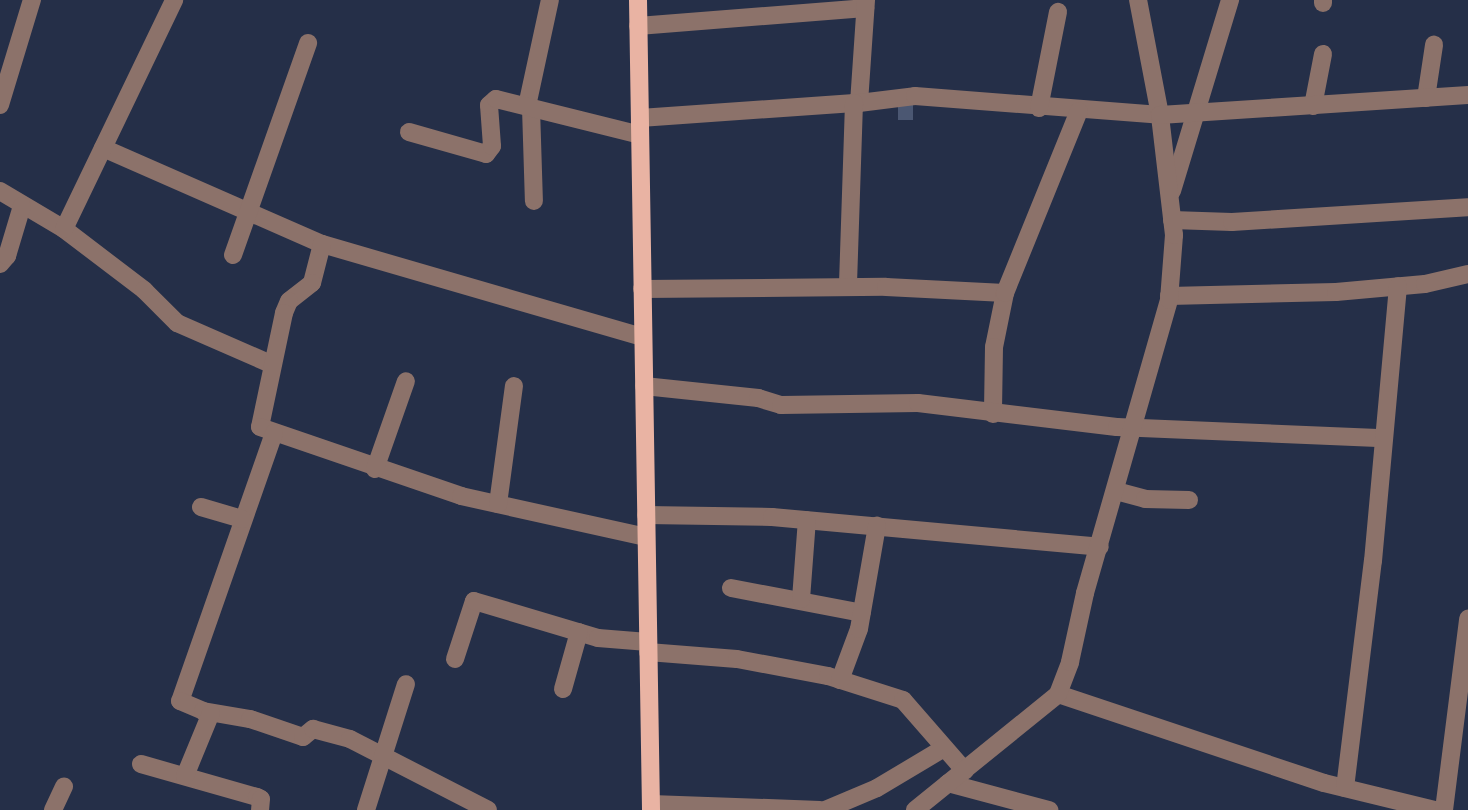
<!DOCTYPE html>
<html>
<head>
<meta charset="utf-8">
<style>
  body { margin:0 }
  #map { position:relative; width:1468px; height:810px; overflow:hidden; background:#252f48; font-family:"Asap Condensed",sans-serif }
  div>[style] { position:absolute }
  .building>* { inset:0; background:#4b5772; transform-origin:0 0 }
  .minor>* { height:18px; margin:-9px; padding:0 9px; transform-origin:9px; border-radius:9px; background:#8c726a }
  .major>* { height:18px; margin:-9px; padding:0 9px; transform-origin:9px; border-radius:9px; background:#e9b3a3 }
  span { translate:-50% -50%; white-space:nowrap; text-align:center; line-height:1.15; -webkit-text-stroke:7px #131823; paint-order:stroke }
</style>
</head>
<body>
<div id="map">
  <div class="building">
    <i style="left:913px;top:102px;width:18px;height:15px;rotate:90deg"></i>
  </div>
  <div class="minor">
    <i style="left:1323px;top:0;width:3px;rotate:90deg"></i>
    <i style="left:638px;top:26px;width:228px;rotate:-4.5deg"></i>
    <i style="left:1426px;top:98px;width:54px;rotate:-81.4deg"></i>
    <i style="left:854px;top:103px;width:5px"></i>
    <i style="left:859px;top:103px;width:103px;rotate:-86.1deg"></i>
    <i style="left:859px;top:103px;width:56px;rotate:-7.1deg"></i>
    <i style="left:915px;top:96px;width:246px;rotate:4.4deg"></i>
    <i style="left:1160px;top:115px;width:117px;rotate:-100.8deg"></i>
    <i style="left:0;top:105px;width:110px;rotate:-73.1deg"></i>
    <i style="left:527px;top:106px;width:108px;rotate:-77.8deg"></i>
    <i style="left:1313px;top:106px;width:53px;rotate:-79.1deg"></i>
    <i style="left:531px;top:108px;width:93px;rotate:88.2deg"></i>
    <i style="left:1039px;top:108px;width:98px;rotate:-78.8deg"></i>
    <i style="left:640px;top:118px;width:215px;rotate:-4deg"></i>
    <i style="left:854px;top:103px;width:184px;rotate:91.9deg"></i>
    <i style="left:409px;top:132px;width:80px;rotate:15.9deg"></i>
    <i style="left:486px;top:154px;width:10px;rotate:-53deg"></i>
    <i style="left:492px;top:146px;width:41px;rotate:-94.2deg"></i>
    <i style="left:489px;top:105px;width:9px;rotate:-41deg"></i>
    <i style="left:496px;top:99px;width:148px;rotate:14deg"></i>
    <i style="left:103px;top:148px;width:239px;rotate:23.7deg"></i>
    <i style="left:322px;top:244px;width:334px;rotate:16.2deg"></i>
    <i style="left:0;top:191px;width:74px;rotate:30.7deg"></i>
    <i style="left:64px;top:229px;width:101px;rotate:37.3deg"></i>
    <i style="left:144px;top:290px;width:47px;rotate:45deg"></i>
    <i style="left:177px;top:323px;width:103px;rotate:23.6deg"></i>
    <i style="left:1172px;top:191px;width:200px;rotate:-73.1deg"></i>
    <i style="left:1172px;top:220px;width:60px;rotate:1.9deg"></i>
    <i style="left:1232px;top:222px;width:236px;rotate:-3.6deg"></i>
    <i style="left:64px;top:229px;width:254px;rotate:-64.3deg"></i>
    <i style="left:322px;top:244px;width:40px;rotate:104.4deg"></i>
    <i style="left:312px;top:283px;width:29px;rotate:142deg"></i>
    <i style="left:289px;top:301px;width:13px;rotate:113deg"></i>
    <i style="left:284px;top:313px;width:116px;rotate:101.9deg"></i>
    <i style="left:260px;top:427px;width:213px;rotate:18.9deg"></i>
    <i style="left:461px;top:496px;width:189px;rotate:12.5deg"></i>
    <i style="left:233px;top:255px;width:225px;rotate:-70.5deg"></i>
    <i style="left:0;top:264px;width:11px;rotate:-49deg"></i>
    <i style="left:7px;top:256px;width:52px;rotate:-73.3deg"></i>
    <i style="left:642px;top:289px;width:244px;rotate:-0.5deg"></i>
    <i style="left:886px;top:287px;width:119px;rotate:2.9deg"></i>
    <i style="left:1005px;top:293px;width:55px;rotate:101.5deg"></i>
    <i style="left:994px;top:347px;width:67px;rotate:90.9deg"></i>
    <i style="left:1005px;top:293px;width:196px;rotate:-67.9deg"></i>
    <i style="left:1169px;top:296px;width:167px;rotate:-1.4deg"></i>
    <i style="left:1336px;top:292px;width:89px;rotate:-5.1deg"></i>
    <i style="left:1425px;top:284px;width:44px;rotate:-13.1deg"></i>
    <i style="left:644px;top:386px;width:115px;rotate:6deg"></i>
    <i style="left:758px;top:398px;width:24px;rotate:17deg"></i>
    <i style="left:781px;top:405px;width:137px;rotate:-0.8deg"></i>
    <i style="left:918px;top:403px;width:200px;rotate:6.9deg"></i>
    <i style="left:1117px;top:427px;width:267px;rotate:2.4deg"></i>
    <i style="left:274px;top:433px;width:284px;rotate:109.3deg"></i>
    <i style="left:180px;top:701px;width:25px;rotate:23deg"></i>
    <i style="left:203px;top:711px;width:48px;rotate:9.7deg"></i>
    <i style="left:250px;top:719px;width:56px;rotate:18.8deg"></i>
    <i style="left:303px;top:737px;width:13px;rotate:-39deg"></i>
    <i style="left:313px;top:729px;width:38px;rotate:15deg"></i>
    <i style="left:350px;top:739px;width:155px;rotate:27.2deg"></i>
    <i style="left:375px;top:469px;width:93px;rotate:-70.6deg"></i>
    <i style="left:1116px;top:491px;width:30px;rotate:15deg"></i>
    <i style="left:1145px;top:499px;width:44px;rotate:1.3deg"></i>
    <i style="left:498px;top:504px;width:119px;rotate:-82.3deg"></i>
    <i style="left:201px;top:507px;width:43px;rotate:16.3deg"></i>
    <i style="left:646px;top:515px;width:126px;rotate:0.9deg"></i>
    <i style="left:772px;top:517px;width:329px;rotate:5.2deg"></i>
    <i style="left:731px;top:588px;width:133px;rotate:10.8deg"></i>
    <i style="left:801px;top:599px;width:79px;rotate:-85.7deg"></i>
    <i style="left:648px;top:652px;width:89px;rotate:4.5deg"></i>
    <i style="left:737px;top:659px;width:93px;rotate:10.6deg"></i>
    <i style="left:828px;top:676px;width:79px;rotate:17.7deg"></i>
    <i style="left:903px;top:700px;width:94px;rotate:48.9deg"></i>
    <i style="left:455px;top:659px;width:61px;rotate:-71.9deg"></i>
    <i style="left:474px;top:601px;width:129px;rotate:16.6deg"></i>
    <i style="left:598px;top:638px;width:50px;rotate:4.6deg"></i>
    <i style="left:840px;top:680px;width:54px;rotate:-69.6deg"></i>
    <i style="left:859px;top:629px;width:105px;rotate:-80.1deg"></i>
    <i style="left:563px;top:689px;width:59px;rotate:-74.3deg"></i>
    <i style="left:1058px;top:694px;width:280px;rotate:18.5deg"></i>
    <i style="left:1324px;top:783px;width:114px;rotate:13.7deg"></i>
    <i style="left:141px;top:764px;width:121px;rotate:15.9deg"></i>
    <i style="left:257px;top:797px;width:4px;rotate:27deg"></i>
    <i style="left:261px;top:799px;width:11px;rotate:95deg"></i>
    <i style="left:185px;top:776px;width:68px;rotate:-67.6deg"></i>
    <i style="left:948px;top:783px;width:105px;rotate:15deg"></i>
    <i style="left:1345px;top:788px;width:229px;rotate:-83deg"></i>
    <i style="left:1373px;top:561px;width:276px;rotate:-84.8deg"></i>
    <i style="left:651px;top:804px;width:169px;rotate:2deg"></i>
    <i style="left:53px;top:810px;width:26px;rotate:-65deg"></i>
    <i style="left:366px;top:810px;width:132px;rotate:-72.4deg"></i>
    <i style="left:825px;top:810px;width:56px;rotate:-22.9deg"></i>
    <i style="left:877px;top:788px;width:78px;rotate:-30.8deg"></i>
    <i style="left:915px;top:810px;width:184px;rotate:-39deg"></i>
    <i style="left:1058px;top:694px;width:34px;rotate:-69deg"></i>
    <i style="left:1070px;top:662px;width:71px;rotate:-77.7deg"></i>
    <i style="left:1085px;top:593px;width:305px;rotate:-74deg"></i>
    <i style="left:1169px;top:300px;width:65px;rotate:-85.6deg"></i>
    <i style="left:1174px;top:235px;width:121px;rotate:-96.7deg"></i>
    <i style="left:1160px;top:115px;width:309px;rotate:-3.7deg"></i>
    <i style="left:1444px;top:810px;width:193px;rotate:-82.8deg"></i>
  </div>
  <div class="major">
    <i style="left:638px;top:0;width:810px;rotate:89.08deg"></i>
  </div>
</div>
</body>
</html>
